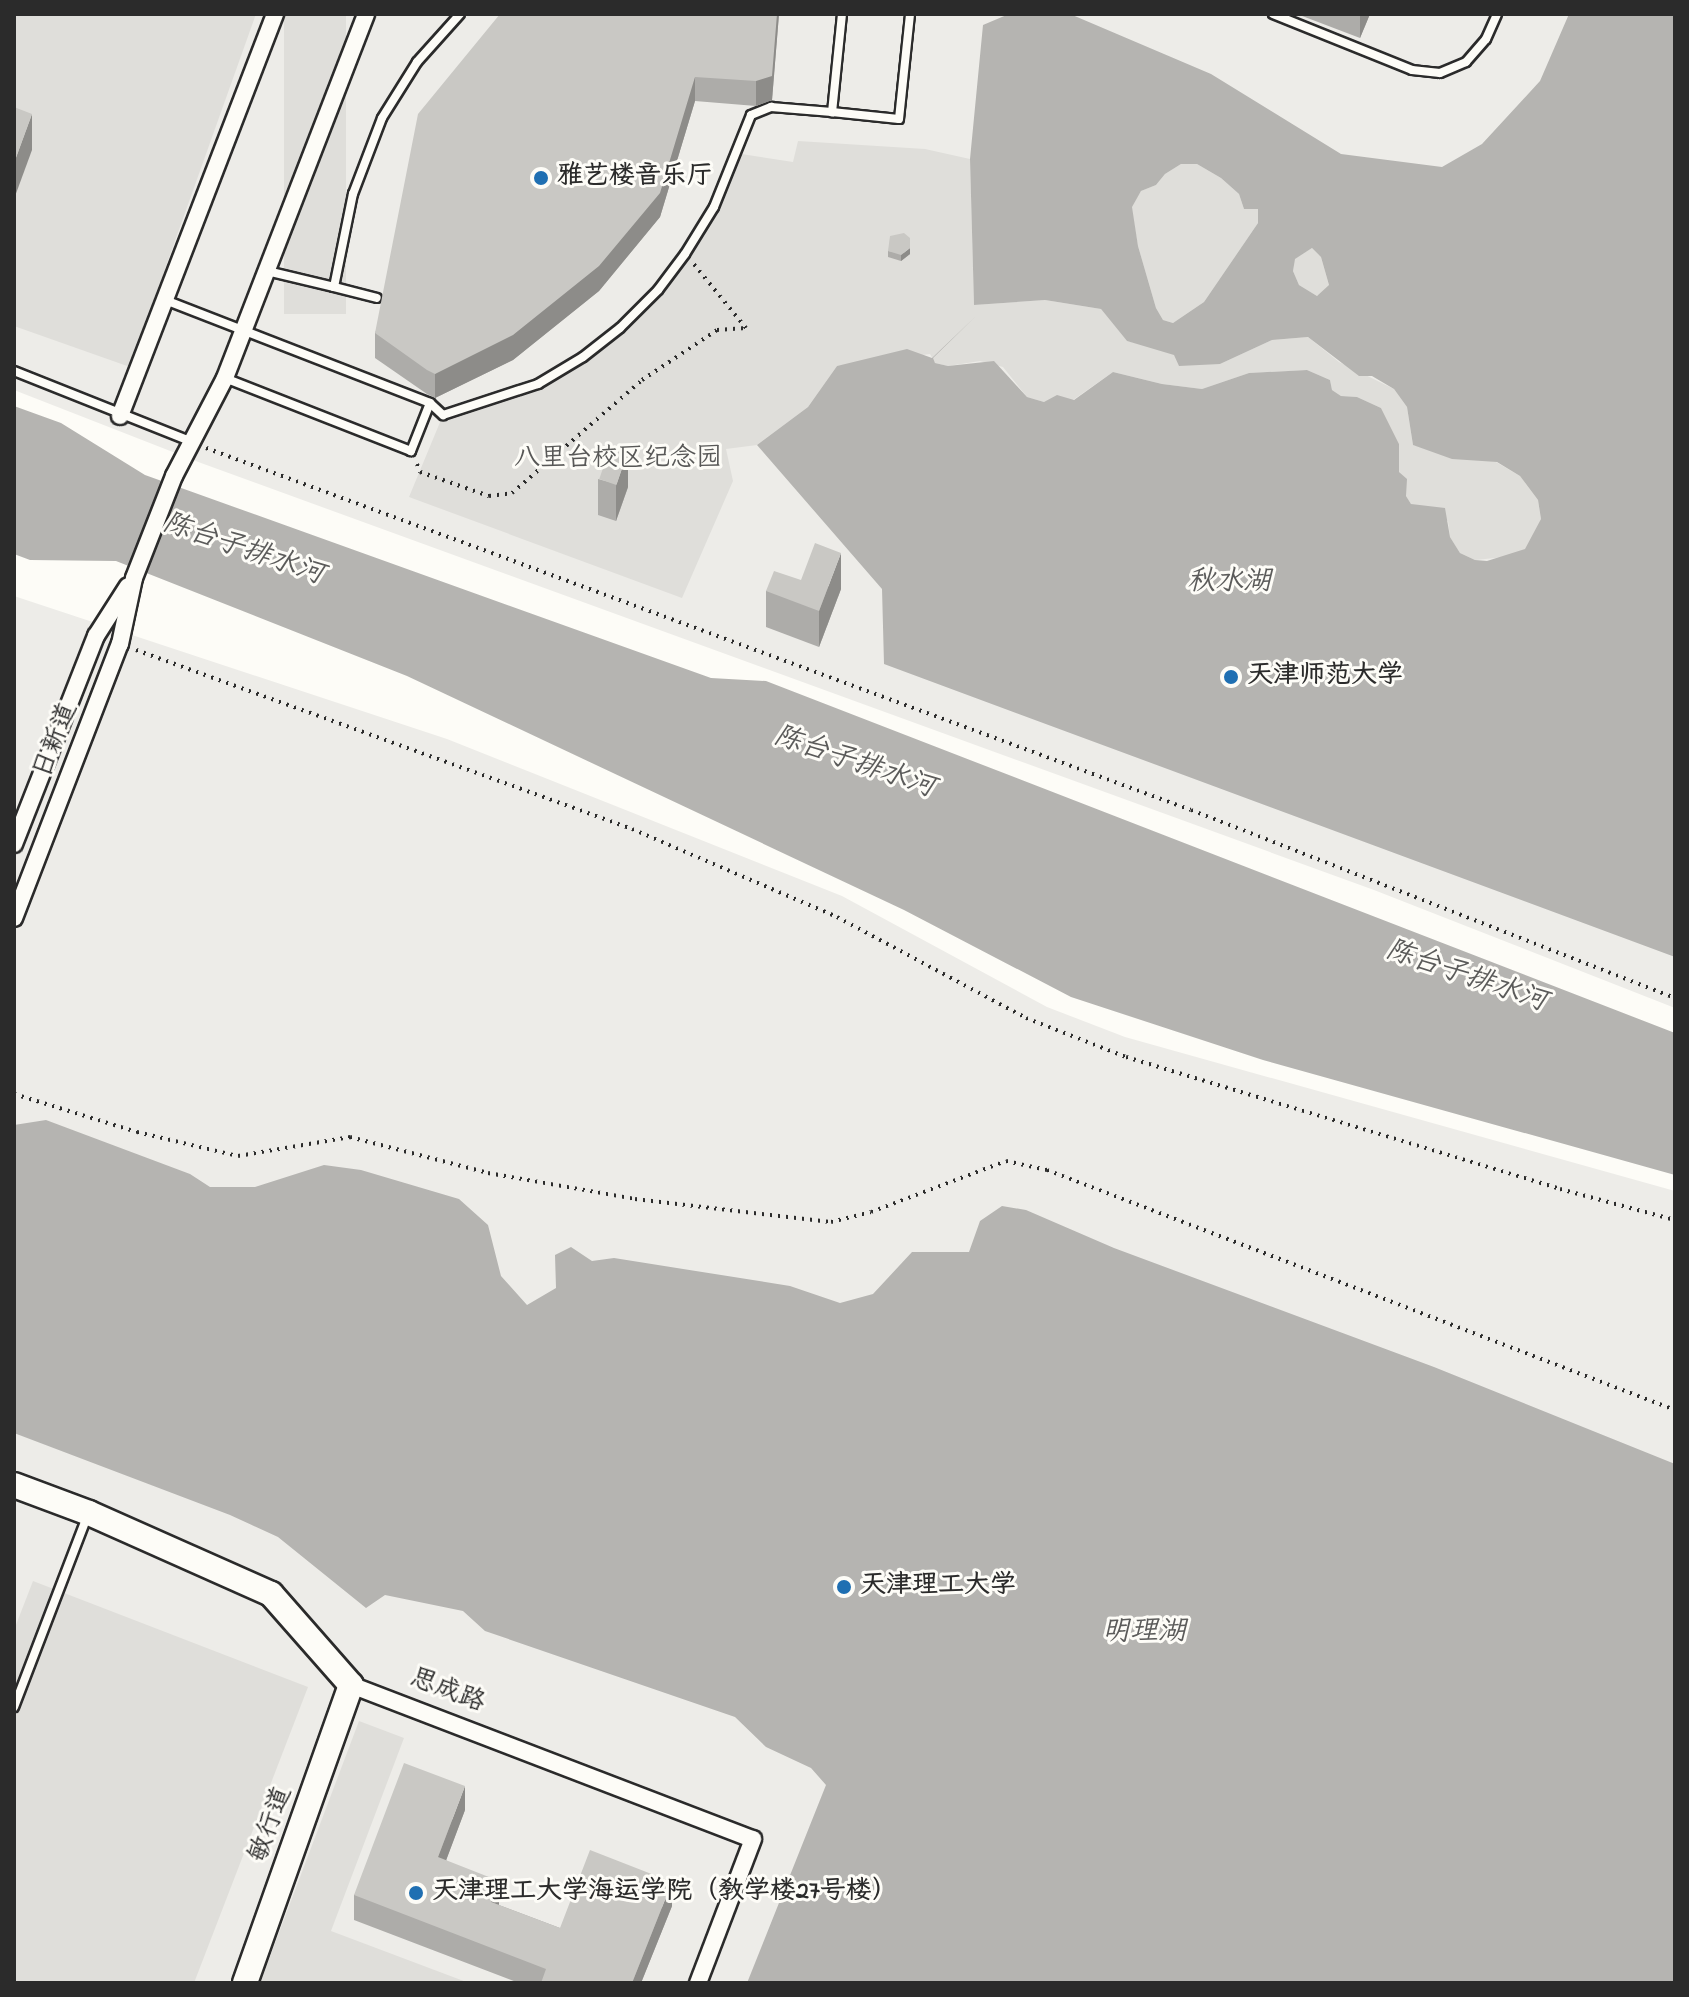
<!DOCTYPE html>
<html>
<head>
<meta charset="utf-8">
<style>
  body { margin:0 }
  #map { position:relative; width:1689px; height:1997px; overflow:hidden; background:#fdfcf7; font-family:"Indie Flower","LXGW WenKai TC",sans-serif }
  div>[style] { position:absolute }
  .built>* { inset:0; background:#edece8 }
  .green>* { inset:0; background:#dfdeda; transform-origin:0 0 }
  .water>* { inset:0; background:#b5b4b1 }
  .path>* { height:4px; margin-top:-2px; transform-origin:0; background:repeating-linear-gradient(90deg,#2b2b2b 0 2px,transparent 0 8px) }
  .roads { filter:drop-shadow(2px 0 #2b2b2b) drop-shadow(-2px 0 #2b2b2b) drop-shadow(0 2px #2b2b2b) drop-shadow(0 -2px #2b2b2b) }
  .lane>* { height:8px; margin:-4px; padding:0 4px; transform-origin:4px; border-radius:4px; background:#fdfcf7 }
  .street>* { height:16px; margin:-8px; padding:0 8px; transform-origin:8px; border-radius:8px; background:#fdfcf7 }
  .secondary>* { height:24px; margin:-12px; padding:0 12px; transform-origin:12px; border-radius:12px; background:#fdfcf7 }
  .wall>* { inset:0; background:#adaca9 }
  .shaded-wall>* { inset:0; background:#8d8c89 }
  .building>* { inset:0; background:#c9c8c4; transform-origin:0 0 }
  .dots>* { width:22px; height:22px; translate:-50% -50%; box-sizing:border-box; border:4px solid #fdfcf7; border-radius:50% }
  span { translate:-50% -50%; white-space:nowrap; text-align:center; line-height:1.15; -webkit-text-stroke:6px #fdfcf7; paint-order:stroke }
  .poi-label { font-size:26px; color:#2b2b2b; font-weight:700 }
  .left { translate:0 -50%; text-align:left }
  .park-label { font-size:26px; color:#585857 }
  .street-label { font-size:26px; color:#2b2b2b }
  .water-label { font-size:28px; color:#5b5b5a; font-style:italic }
  .frame { position:absolute; inset:0; border:16px solid #2b2b2b; pointer-events:none }
</style>
</head>
<body>
<div id="map">
  <div class="built">
    <i style="clip-path:polygon(14px 14px,1675px 14px,1675px 1008px,1374px 890px,201px 463px,14px 390px)"></i>
    <i style="clip-path:polygon(14px 596px,447px 739px,842px 896px,1047px 1007px,1125px 1037px,1675px 1191px,1675px 1983px,14px 1983px)"></i>
  </div>
  <div class="green">
    <i style="clip-path:polygon(14px 14px,256px 14px,130px 367px,14px 326px)"></i>
    <i style="left:284px;top:14px;width:62px;height:300px"></i>
    <i style="clip-path:polygon(798px 141px,925px 149px,970px 159px,974px 305px,1045px 300px,1101px 309px,1127px 341px,1220px 364px,1272px 340px,1308px 337px,1339px 362px,1394px 389px,1407px 407px,1413px 445px,1496px 462px,1520px 476px,1538px 500px,1541px 519px,1535px 534px,1526px 549px,1505px 557px,1475px 560px,1460px 553px,1450px 537px,1448px 521px,1411px 504px,1406px 496px,1399px 472px,1399px 444px,1381px 408px,1357px 397px,1341px 396px,1332px 390px,1330px 380px,1307px 370px,1249px 373px,1202px 389px,1162px 384px,1113px 372px,1073px 400px,1044px 402px,1027px 397px,1003px 367px,980px 361px,948px 366px,935px 363px,930px 354px,837px 366px,808px 407px,757px 445px,726px 449px,733px 481px,682px 598px,409px 497px,443px 415px,538px 384px,582px 357px,658px 290px,714px 207px,735px 153px,793px 162px)"></i>
    <i style="clip-path:polygon(1181px 164px,1197px 164px,1221px 178px,1239px 194px,1244px 209px,1258px 208px,1258px 223px,1204px 302px,1173px 323px,1163px 320px,1156px 308px,1138px 246px,1131px 206px,1141px 191px,1156px 185px,1165px 174px)"></i>
    <i style="clip-path:polygon(1312px 248px,1321px 257px,1329px 285px,1328px 289px,1317px 296px,1299px 285px,1293px 271px,1294px 259px)"></i>
    <i style="clip-path:polygon(33px 1581px,308px 1687px,194px 1983px,14px 1983px,14px 1630px)"></i>
    <i style="clip-path:polygon(359px 1721px,404px 1738px,331px 1931px,469px 1983px,260px 1983px)"></i>
  </div>
  <div class="water">
    <i style="clip-path:polygon(evenodd,1009px 14px,1070px 14px,1211px 74px,1341px 154px,1442px 167px,1482px 144px,1540px 81px,1569px 14px,1675px 14px,1675px 957px,884px 664px,882px 589px,757px 445px,808px 407px,837px 366px,907px 349px,932px 358px,976px 316px,933px 358px,935px 363px,948px 366px,994px 361px,1027px 397px,1044px 402px,1057px 395px,1074px 400px,1113px 372px,1162px 384px,1202px 389px,1249px 373px,1307px 370px,1330px 380px,1332px 390px,1341px 396px,1357px 397px,1381px 408px,1399px 444px,1399px 472px,1407px 479px,1406px 496px,1411px 504px,1445px 508px,1450px 537px,1460px 553px,1475px 560px,1487px 561px,1525px 549px,1541px 519px,1538px 500px,1520px 476px,1497px 462px,1452px 459px,1413px 445px,1407px 407px,1394px 389px,1372px 376px,1359px 376px,1308px 337px,1272px 340px,1220px 364px,1179px 366px,1174px 355px,1127px 341px,1101px 309px,1045px 300px,974px 305px,970px 159px,983px 25px,1009px 14px,1181px 164px,1197px 164px,1221px 178px,1239px 194px,1244px 209px,1258px 209px,1258px 223px,1204px 302px,1173px 323px,1163px 320px,1156px 308px,1138px 246px,1132px 207px,1141px 191px,1156px 185px,1165px 174px,1181px 164px,1009px 14px,1312px 248px,1321px 257px,1329px 285px,1317px 296px,1299px 285px,1293px 271px,1295px 259px,1312px 248px)"></i>
    <i style="clip-path:polygon(14px 406px,61px 423px,145px 475px,711px 678px,766px 681px,1675px 1033px,1675px 1175px,1263px 1060px,1071px 997px,904px 910px,407px 676px,116px 561px,30px 560px,14px 554px)"></i>
    <i style="clip-path:polygon(46px 1120px,190px 1174px,210px 1187px,255px 1187px,324px 1165px,361px 1170px,459px 1199px,488px 1225px,501px 1276px,527px 1305px,556px 1288px,555px 1255px,571px 1247px,592px 1261px,614px 1258px,790px 1286px,840px 1303px,873px 1294px,912px 1252px,969px 1252px,980px 1221px,1002px 1206px,1026px 1210px,1114px 1248px,1434px 1367px,1675px 1464px,1675px 1983px,747px 1983px,826px 1785px,811px 1768px,766px 1747px,735px 1717px,485px 1631px,463px 1611px,385px 1595px,366px 1608px,278px 1537px,230px 1515px,14px 1433px,14px 1125px)"></i>
  </div>
  <div class="path">
    <i style="left:206px;top:448px;width:1049px;rotate:20.18deg"></i>
    <i style="left:1191px;top:810px;width:519px;rotate:21.23deg"></i>
    <i style="left:417px;top:464px;width:9px;rotate:69deg"></i>
    <i style="left:420px;top:472px;width:73px;rotate:19.2deg"></i>
    <i style="left:489px;top:496px;width:23px;rotate:-7deg"></i>
    <i style="left:512px;top:493px;width:172px;rotate:-41deg"></i>
    <i style="left:642px;top:380px;width:90px;rotate:-33.7deg"></i>
    <i style="left:717px;top:330px;width:29px;rotate:-4deg"></i>
    <i style="left:746px;top:328px;width:84px;rotate:-129.2deg"></i>
    <i style="left:136px;top:650px;width:527px;rotate:19.84deg"></i>
    <i style="left:632px;top:829px;width:223px;rotate:23.2deg"></i>
    <i style="left:837px;top:917px;width:214px;rotate:28.1deg"></i>
    <i style="left:1026px;top:1018px;width:107px;rotate:21.3deg"></i>
    <i style="left:1126px;top:1057px;width:454px;rotate:16.9deg"></i>
    <i style="left:1560px;top:1189px;width:119px;rotate:15.1deg"></i>
    <i style="left:14px;top:1094px;width:129px;rotate:17.2deg"></i>
    <i style="left:137px;top:1132px;width:104px;rotate:13.4deg"></i>
    <i style="left:238px;top:1156px;width:114px;rotate:-9.6deg"></i>
    <i style="left:350px;top:1137px;width:143px;rotate:14.6deg"></i>
    <i style="left:488px;top:1173px;width:149px;rotate:10deg"></i>
    <i style="left:635px;top:1199px;width:197px;rotate:6.7deg"></i>
    <i style="left:831px;top:1222px;width:41px;rotate:-14deg"></i>
    <i style="left:871px;top:1212px;width:144px;rotate:-20.7deg"></i>
    <i style="left:1006px;top:1161px;width:42px;rotate:12.4deg"></i>
    <i style="left:1047px;top:1170px;width:672px;rotate:20.92deg"></i>
  </div>
  <div class="roads">
    <div class="lane">
      <i style="left:842px;top:14px;width:99px;rotate:95.8deg"></i>
      <i style="left:832px;top:112px;width:67px;rotate:6deg"></i>
      <i style="left:899px;top:119px;width:106px;rotate:-84deg"></i>
      <i style="left:1273px;top:14px;width:150px;rotate:21.9deg"></i>
      <i style="left:1412px;top:70px;width:28px;rotate:6deg"></i>
      <i style="left:1440px;top:73px;width:28px;rotate:-23deg"></i>
      <i style="left:1466px;top:62px;width:30px;rotate:-49deg"></i>
      <i style="left:1486px;top:39px;width:27px;rotate:-66deg"></i>
      <i style="left:267px;top:271px;width:69px;rotate:13.4deg"></i>
      <i style="left:334px;top:287px;width:95px;rotate:-78.5deg"></i>
      <i style="left:353px;top:194px;width:81px;rotate:-69.1deg"></i>
      <i style="left:382px;top:118px;width:66px;rotate:-58deg"></i>
      <i style="left:417px;top:62px;width:64px;rotate:-48.1deg"></i>
      <i style="left:334px;top:287px;width:44px;rotate:14.3deg"></i>
      <i style="left:165px;top:300px;width:284px;rotate:21.2deg"></i>
      <i style="left:430px;top:403px;width:52px;rotate:111.6deg"></i>
      <i style="left:411px;top:451px;width:200px;rotate:-158.6deg"></i>
      <i style="left:14px;top:371px;width:192px;rotate:21.7deg"></i>
      <i style="left:430px;top:403px;width:18px;rotate:43deg"></i>
      <i style="left:443px;top:415px;width:100px;rotate:-18.1deg"></i>
      <i style="left:538px;top:384px;width:52px;rotate:-31deg"></i>
      <i style="left:583px;top:357px;width:47px;rotate:-38.1deg"></i>
      <i style="left:620px;top:328px;width:54px;rotate:-45deg"></i>
      <i style="left:658px;top:290px;width:45px;rotate:-53.1deg"></i>
      <i style="left:685px;top:254px;width:55px;rotate:-58.3deg"></i>
      <i style="left:714px;top:207px;width:99px;rotate:-68.1deg"></i>
      <i style="left:751px;top:115px;width:22px;rotate:-22deg"></i>
      <i style="left:771px;top:107px;width:61px;rotate:4.7deg"></i>
      <i style="left:14px;top:1707px;width:204px;rotate:-69deg"></i>
    </div>
    <div class="street">
      <i style="left:120px;top:416px;width:431px;rotate:-68.9deg"></i>
      <i style="left:14px;top:844px;width:224px;rotate:-68.5deg"></i>
      <i style="left:96px;top:636px;width:59px;rotate:-57.4deg"></i>
      <i style="left:14px;top:918px;width:294px;rotate:-68.9deg"></i>
      <i style="left:120px;top:644px;width:67px;rotate:-78deg"></i>
      <i style="left:134px;top:578px;width:110px;rotate:-68.6deg"></i>
      <i style="left:174px;top:476px;width:110px;rotate:-62.5deg"></i>
      <i style="left:225px;top:378px;width:390px;rotate:-68.8deg"></i>
      <i style="left:351px;top:1685px;width:430px;rotate:21deg"></i>
      <i style="left:753px;top:1839px;width:154px;rotate:110.9deg"></i>
    </div>
    <div class="secondary">
      <i style="left:14px;top:1485px;width:80px;rotate:20.5deg"></i>
      <i style="left:89px;top:1513px;width:199px;rotate:24deg"></i>
      <i style="left:271px;top:1594px;width:121px;rotate:48.7deg"></i>
      <i style="left:351px;top:1685px;width:316px;rotate:109.6deg"></i>
    </div>
  </div>
  <div class="wall">
    <i style="clip-path:polygon(500px 14px,779px 14px,772px 100px,756px 106px,695px 101px,660px 217px,599px 291px,513px 360px,435px 398px,427px 394px,375px 358px,375px 333px)"></i>
    <i style="clip-path:polygon(1297px 14px,1370px 14px,1360px 38px)"></i>
    <i style="clip-path:polygon(888px 251px,910px 254px,901px 261px,888px 257px)"></i>
    <i style="clip-path:polygon(598px 479px,628px 487px,616px 521px,598px 515px)"></i>
    <i style="clip-path:polygon(801px 580px,841px 589px,819px 647px,766px 627px,766px 591px)"></i>
    <i style="clip-path:polygon(465px 1810px,446px 1860px,499px 1905px,560px 1928px,672px 1906px,641px 1983px,519px 1983px,354px 1920px,354px 1895px)"></i>
  </div>
  <div class="shaded-wall">
    <i style="clip-path:polygon(777px 14px,779px 14px,772px 100px,756px 106px,756px 81px)"></i>
    <i style="clip-path:polygon(1360px 14px,1370px 14px,1360px 38px)"></i>
    <i style="clip-path:polygon(695px 77px,695px 101px,660px 217px,599px 291px,513px 360px,435px 398px,435px 374px)"></i>
    <i style="clip-path:polygon(32px 114px,32px 150px,14px 199px,14px 163px)"></i>
    <i style="clip-path:polygon(910px 248px,910px 254px,901px 261px,901px 255px)"></i>
    <i style="clip-path:polygon(628px 451px,628px 487px,616px 521px,616px 486px)"></i>
    <i style="clip-path:polygon(841px 553px,841px 589px,819px 647px,819px 611px)"></i>
    <i style="clip-path:polygon(465px 1786px,465px 1810px,438px 1882px,438px 1857px)"></i>
    <i style="clip-path:polygon(499px 1881px,499px 1905px,491px 1902px)"></i>
    <i style="clip-path:polygon(672px 1882px,672px 1906px,641px 1983px,632px 1983px)"></i>
  </div>
  <div class="building">
    <i style="clip-path:polygon(500px 14px,777px 14px,772px 76px,756px 81px,695px 77px,660px 193px,599px 266px,513px 335px,435px 374px,427px 370px,375px 333px,418px 114px)"></i>
    <i style="clip-path:polygon(14px 107px,32px 114px,14px 163px)"></i>
    <i style="clip-path:polygon(904px 233px,910px 238px,910px 248px,901px 255px,888px 251px,890px 236px)"></i>
    <i style="left:611px;top:445px;width:18px;height:36px;rotate:19deg"></i>
    <i style="clip-path:polygon(815px 543px,841px 553px,819px 611px,766px 591px,774px 571px,801px 580px)"></i>
    <i style="clip-path:polygon(404px 1763px,465px 1786px,438px 1857px,499px 1881px,491px 1902px,560px 1928px,590px 1850px,672px 1882px,632px 1983px,541px 1983px,546px 1969px,354px 1895px)"></i>
  </div>
  <div class="dots">
    <i style="left:541px;top:178px;background:#1f6fb2"></i>
    <i style="left:1231px;top:677px;background:#1f6fb2"></i>
    <i style="left:844px;top:1587px;background:#1f6fb2"></i>
    <i style="left:416px;top:1893px;background:#1f6fb2"></i>
  </div>
  <div class="poi-label">
    <span class="left" style="left:557px;top:178px">雅艺楼音乐厅</span>
    <span class="left" style="left:1247px;top:677px">天津师范大学</span>
    <span class="left" style="left:860px;top:1587px">天津理工大学</span>
    <span class="left" style="left:432px;top:1893px">天津理工大学海运学院（教学楼27号楼）</span>
  </div>
  <div class="park-label">
    <span style="left:618px;top:460px">八里台校区纪念园</span>
  </div>
  <div class="street-label">
    <span style="left:57px;top:741px;rotate:-69deg">日新道</span>
    <span style="left:447px;top:1692px;rotate:21deg">思成路</span>
    <span style="left:272px;top:1825px;rotate:-70deg">敏行道</span>
  </div>
  <div class="water-label">
    <span style="left:243px;top:550px;rotate:19deg">陈台子排水河</span>
    <span style="left:1229px;top:583px">秋水湖</span>
    <span style="left:854px;top:763px;rotate:19deg">陈台子排水河</span>
    <span style="left:1466px;top:977px;rotate:19deg">陈台子排水河</span>
    <span style="left:1144px;top:1633px">明理湖</span>
  </div>
  <div class="frame"></div>
</div>
</body>
</html>
